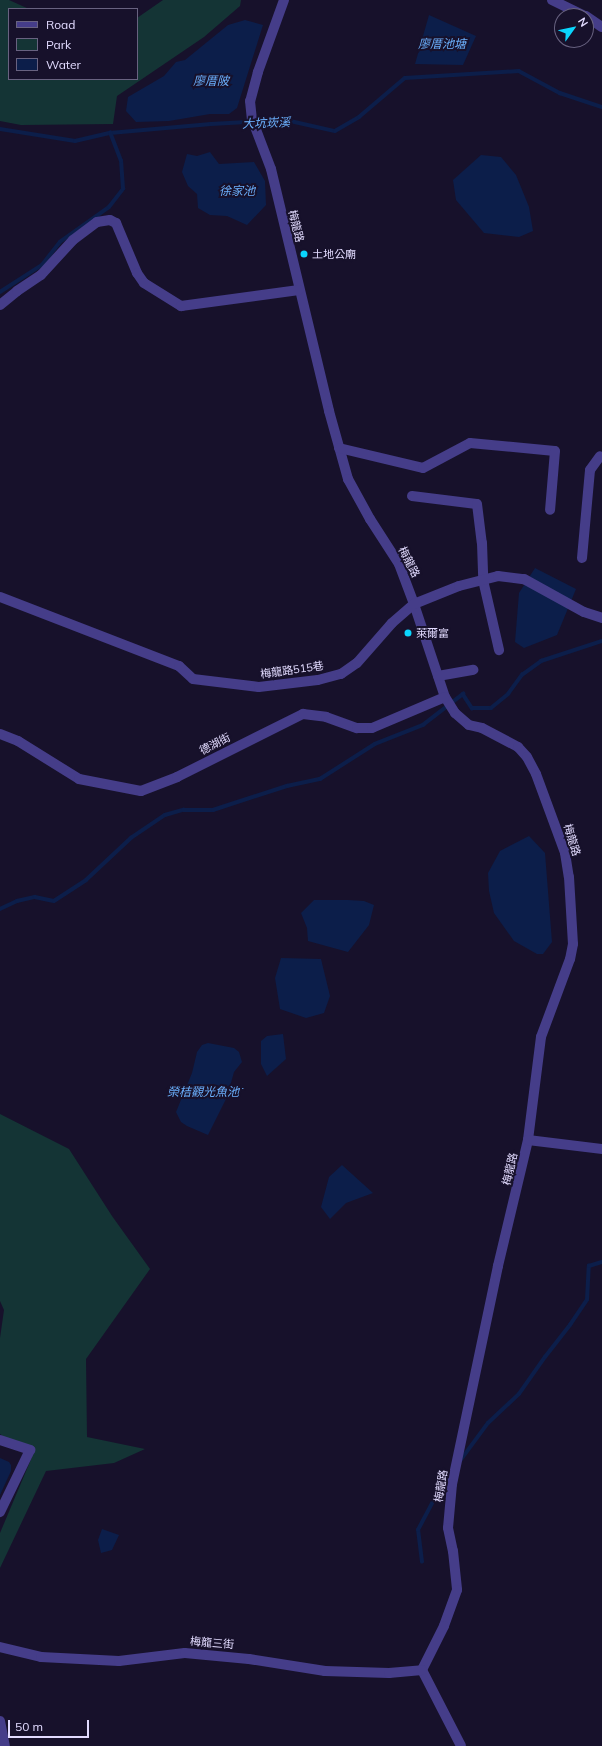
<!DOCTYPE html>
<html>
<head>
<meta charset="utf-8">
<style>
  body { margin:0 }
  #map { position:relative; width:602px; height:1746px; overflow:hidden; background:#17112b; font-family:Mulish,"Noto Sans TC",sans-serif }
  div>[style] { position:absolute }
  .green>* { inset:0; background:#143435 }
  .water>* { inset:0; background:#0c1e4a }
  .stream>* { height:3.5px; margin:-1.75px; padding:0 1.75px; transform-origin:1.75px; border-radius:1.75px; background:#0c1e4a }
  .minor>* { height:10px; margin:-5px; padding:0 5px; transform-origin:5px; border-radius:5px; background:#453d89 }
  .dots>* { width:11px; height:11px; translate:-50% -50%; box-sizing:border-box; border:2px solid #17112b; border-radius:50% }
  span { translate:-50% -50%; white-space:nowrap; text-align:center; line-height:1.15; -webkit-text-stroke:4px #17112b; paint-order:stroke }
  .street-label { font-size:11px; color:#e2dbff }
  .poi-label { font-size:11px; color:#e2dbff }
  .left { translate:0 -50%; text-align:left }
  .water-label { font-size:12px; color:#6bb0fd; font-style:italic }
  .legend { position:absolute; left:8px; top:8px; width:130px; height:72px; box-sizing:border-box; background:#17112b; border:1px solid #686280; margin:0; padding:5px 7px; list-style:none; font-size:12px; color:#e2dbff }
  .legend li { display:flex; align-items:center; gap:8px; height:20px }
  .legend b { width:20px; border:1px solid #686280 }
  .north { position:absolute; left:554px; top:8px; width:40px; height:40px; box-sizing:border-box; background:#17112b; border:1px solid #686280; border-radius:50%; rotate:57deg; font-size:11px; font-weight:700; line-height:16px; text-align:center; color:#e2dbff }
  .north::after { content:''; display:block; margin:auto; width:14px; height:18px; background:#0ad5fd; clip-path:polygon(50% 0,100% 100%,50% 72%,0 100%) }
  .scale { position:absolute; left:8px; top:1720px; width:81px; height:18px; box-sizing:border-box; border:2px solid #e2dbff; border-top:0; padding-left:5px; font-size:12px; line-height:14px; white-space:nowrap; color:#e2dbff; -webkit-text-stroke:3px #17112b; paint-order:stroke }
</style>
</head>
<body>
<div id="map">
  <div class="green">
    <i style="clip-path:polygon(0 0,9px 0,29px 9px,9px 9px,9px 79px,137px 79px,137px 18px,163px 0,241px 0,240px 6px,204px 37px,117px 96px,113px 124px,21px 125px,0 121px)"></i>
    <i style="clip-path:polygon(0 1114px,69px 1149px,112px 1216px,150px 1269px,86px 1359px,87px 1437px,145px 1449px,114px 1463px,46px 1471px,0 1568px,0 1533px,32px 1457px,0 1434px,0 1338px,4px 1310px,0 1301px)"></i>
  </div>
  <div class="water">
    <i style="clip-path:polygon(429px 15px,476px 36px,463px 65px,415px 64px)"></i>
    <i style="clip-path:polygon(245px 20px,263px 25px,237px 108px,229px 114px,210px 114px,169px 121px,136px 122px,126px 111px,128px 97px,164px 76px,176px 62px,185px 60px,228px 25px)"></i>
    <i style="clip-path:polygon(210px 152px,219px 164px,254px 162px,265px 181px,266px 205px,247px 225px,227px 216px,210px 215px,198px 208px,197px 194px,188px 186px,182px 172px,187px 154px,197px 156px)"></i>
    <i style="clip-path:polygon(481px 155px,501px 157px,516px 175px,529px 207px,533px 231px,519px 237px,484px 233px,456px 200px,453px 180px)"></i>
    <i style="clip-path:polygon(535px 568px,576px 589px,557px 635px,524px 648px,515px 642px,519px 593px)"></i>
    <i style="clip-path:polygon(529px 836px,545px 853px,552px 942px,543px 954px,537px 954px,514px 941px,494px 913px,489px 891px,488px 873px,500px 851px)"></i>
    <i style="clip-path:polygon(314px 900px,348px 900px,364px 901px,374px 905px,369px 925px,348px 952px,308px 941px,307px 928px,301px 913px)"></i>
    <i style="clip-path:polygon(281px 958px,321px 959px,330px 996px,324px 1013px,306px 1018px,280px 1009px,275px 978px)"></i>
    <i style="clip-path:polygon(283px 1034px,286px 1059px,267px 1076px,261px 1064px,261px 1041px,267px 1036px)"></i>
    <i style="clip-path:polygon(208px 1043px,234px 1048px,239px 1052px,242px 1062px,234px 1072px,227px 1097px,208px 1135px,187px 1126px,181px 1122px,176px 1112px,192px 1073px,197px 1052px,202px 1045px)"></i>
    <i style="clip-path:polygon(342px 1165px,373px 1193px,346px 1203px,330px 1219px,321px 1207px,329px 1177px)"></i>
    <i style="clip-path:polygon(0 1458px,9px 1462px,11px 1465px,11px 1471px,0 1495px)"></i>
    <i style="clip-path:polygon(102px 1529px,119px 1535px,112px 1550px,101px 1553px,98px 1540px)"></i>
  </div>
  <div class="stream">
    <i style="left:0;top:129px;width:76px;rotate:9.1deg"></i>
    <i style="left:75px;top:141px;width:36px;rotate:-13deg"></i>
    <i style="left:110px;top:133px;width:101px;rotate:-5.1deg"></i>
    <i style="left:211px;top:124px;width:75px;rotate:-3.1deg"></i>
    <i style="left:286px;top:120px;width:50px;rotate:12.7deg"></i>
    <i style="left:335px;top:131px;width:28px;rotate:-30deg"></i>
    <i style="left:359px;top:117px;width:60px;rotate:-40.3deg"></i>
    <i style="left:405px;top:78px;width:114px;rotate:-3.5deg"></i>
    <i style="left:519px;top:71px;width:47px;rotate:28.2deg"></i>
    <i style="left:560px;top:93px;width:44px;rotate:18.4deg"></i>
    <i style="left:0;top:292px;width:50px;rotate:-32.7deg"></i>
    <i style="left:42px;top:265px;width:29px;rotate:-52deg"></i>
    <i style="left:60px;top:242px;width:60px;rotate:-35.5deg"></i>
    <i style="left:109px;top:207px;width:23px;rotate:-52deg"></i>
    <i style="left:123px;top:189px;width:28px;rotate:-94deg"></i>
    <i style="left:121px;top:161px;width:30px;rotate:-111deg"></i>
    <i style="left:0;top:909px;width:19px;rotate:-25deg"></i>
    <i style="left:17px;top:901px;width:18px;rotate:-13deg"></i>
    <i style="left:35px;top:897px;width:19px;rotate:12deg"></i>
    <i style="left:54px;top:901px;width:38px;rotate:-33deg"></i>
    <i style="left:86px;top:880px;width:62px;rotate:-43deg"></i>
    <i style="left:131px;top:838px;width:41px;rotate:-34.1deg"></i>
    <i style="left:165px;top:815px;width:19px;rotate:-16deg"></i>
    <i style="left:183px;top:810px;width:30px"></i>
    <i style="left:213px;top:810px;width:78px;rotate:-18deg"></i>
    <i style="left:287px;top:786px;width:34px;rotate:-12deg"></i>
    <i style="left:320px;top:779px;width:65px;rotate:-32.5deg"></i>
    <i style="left:375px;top:744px;width:52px;rotate:-21.6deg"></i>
    <i style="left:423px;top:725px;width:51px;rotate:-37.8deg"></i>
    <i style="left:463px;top:694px;width:17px;rotate:57deg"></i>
    <i style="left:472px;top:708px;width:19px"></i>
    <i style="left:491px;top:708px;width:22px;rotate:-39deg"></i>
    <i style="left:508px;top:694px;width:24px;rotate:-54deg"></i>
    <i style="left:522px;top:675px;width:24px;rotate:-36deg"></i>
    <i style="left:541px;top:661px;width:64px;rotate:-18.2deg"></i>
    <i style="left:460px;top:1461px;width:47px;rotate:-53.6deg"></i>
    <i style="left:488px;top:1423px;width:42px;rotate:-43.1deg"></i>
    <i style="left:519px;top:1394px;width:45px;rotate:-54.9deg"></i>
    <i style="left:545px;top:1357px;width:41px;rotate:-52deg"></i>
    <i style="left:570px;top:1325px;width:30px;rotate:-56deg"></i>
    <i style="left:587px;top:1300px;width:34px;rotate:-87deg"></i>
    <i style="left:589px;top:1266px;width:14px;rotate:-17deg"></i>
    <i style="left:422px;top:1562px;width:32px;rotate:-97deg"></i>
    <i style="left:418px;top:1530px;width:41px;rotate:-62.2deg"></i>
    <i style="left:437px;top:1494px;width:24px;rotate:-55deg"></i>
  </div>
  <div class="minor">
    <i style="left:284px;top:0;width:77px;rotate:109.9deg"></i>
    <i style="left:258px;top:72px;width:30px;rotate:105deg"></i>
    <i style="left:250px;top:101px;width:18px;rotate:84deg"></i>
    <i style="left:252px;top:119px;width:53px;rotate:69.2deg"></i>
    <i style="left:271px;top:169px;width:249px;rotate:76.5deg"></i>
    <i style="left:329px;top:411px;width:71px;rotate:74.4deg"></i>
    <i style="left:348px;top:479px;width:46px;rotate:61.2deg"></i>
    <i style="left:370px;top:519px;width:54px;rotate:57.2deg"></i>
    <i style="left:399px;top:564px;width:43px;rotate:69.4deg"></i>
    <i style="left:414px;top:604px;width:98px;rotate:71.6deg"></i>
    <i style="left:445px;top:697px;width:19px;rotate:58deg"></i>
    <i style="left:455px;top:713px;width:18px;rotate:41deg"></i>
    <i style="left:469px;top:725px;width:13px;rotate:13deg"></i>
    <i style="left:482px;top:728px;width:41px;rotate:27.8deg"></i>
    <i style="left:518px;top:747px;width:13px;rotate:48deg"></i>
    <i style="left:527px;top:757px;width:19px;rotate:62deg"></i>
    <i style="left:536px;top:774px;width:84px;rotate:69.8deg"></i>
    <i style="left:565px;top:853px;width:24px;rotate:81deg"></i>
    <i style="left:569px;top:877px;width:67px;rotate:86.6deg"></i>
    <i style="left:573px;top:944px;width:15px;rotate:101deg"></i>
    <i style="left:570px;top:959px;width:83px;rotate:110.4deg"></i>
    <i style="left:541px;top:1037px;width:104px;rotate:97.2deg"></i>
    <i style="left:528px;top:1140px;width:130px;rotate:103.4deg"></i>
    <i style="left:498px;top:1266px;width:223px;rotate:101.9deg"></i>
    <i style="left:452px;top:1484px;width:44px;rotate:95.2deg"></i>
    <i style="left:448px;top:1528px;width:24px;rotate:78deg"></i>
    <i style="left:453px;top:1551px;width:39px;rotate:84deg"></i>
    <i style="left:457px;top:1590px;width:38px;rotate:110deg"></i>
    <i style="left:444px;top:1626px;width:49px;rotate:116.6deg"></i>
    <i style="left:422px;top:1670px;width:85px;rotate:62.8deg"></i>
    <i style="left:552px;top:0;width:37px;rotate:26deg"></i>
    <i style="left:586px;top:16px;width:19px;rotate:35deg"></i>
    <i style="left:0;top:305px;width:22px;rotate:-39deg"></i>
    <i style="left:17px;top:291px;width:29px;rotate:-34deg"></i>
    <i style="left:41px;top:275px;width:47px;rotate:-47.6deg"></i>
    <i style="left:73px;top:240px;width:30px;rotate:-37deg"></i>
    <i style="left:97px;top:222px;width:13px;rotate:-9deg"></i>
    <i style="left:110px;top:220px;width:7px;rotate:27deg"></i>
    <i style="left:116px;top:223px;width:54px;rotate:67.2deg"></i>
    <i style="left:137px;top:273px;width:12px;rotate:55deg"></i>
    <i style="left:144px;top:283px;width:44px;rotate:31.9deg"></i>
    <i style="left:181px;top:306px;width:119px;rotate:-7.7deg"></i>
    <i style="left:339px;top:448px;width:86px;rotate:13.4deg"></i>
    <i style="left:423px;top:468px;width:53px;rotate:-28deg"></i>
    <i style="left:470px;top:443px;width:85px;rotate:5.4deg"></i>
    <i style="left:555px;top:451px;width:59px;rotate:94.8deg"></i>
    <i style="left:412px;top:496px;width:65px;rotate:7deg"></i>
    <i style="left:477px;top:504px;width:39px;rotate:83deg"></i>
    <i style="left:482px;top:543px;width:37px;rotate:88deg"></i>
    <i style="left:483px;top:580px;width:72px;rotate:77.1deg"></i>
    <i style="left:582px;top:558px;width:88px;rotate:-84.8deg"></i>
    <i style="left:590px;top:470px;width:17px;rotate:-54deg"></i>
    <i style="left:0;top:597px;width:192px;rotate:21.1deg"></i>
    <i style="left:179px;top:666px;width:19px;rotate:43deg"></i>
    <i style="left:193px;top:679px;width:66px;rotate:6.9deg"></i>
    <i style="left:259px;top:687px;width:59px;rotate:-6.8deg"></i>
    <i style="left:318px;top:680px;width:24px;rotate:-15deg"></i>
    <i style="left:341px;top:674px;width:19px;rotate:-35deg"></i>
    <i style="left:357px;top:663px;width:53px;rotate:-48.8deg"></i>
    <i style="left:392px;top:623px;width:29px;rotate:-41deg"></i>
    <i style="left:414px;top:604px;width:48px;rotate:-21.8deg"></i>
    <i style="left:459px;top:586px;width:40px;rotate:-14.4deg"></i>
    <i style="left:498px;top:576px;width:26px;rotate:7deg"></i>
    <i style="left:524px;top:579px;width:68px;rotate:28.8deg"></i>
    <i style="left:584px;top:612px;width:19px;rotate:18deg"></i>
    <i style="left:438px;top:676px;width:36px;rotate:-10deg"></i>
    <i style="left:0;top:734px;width:19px;rotate:21deg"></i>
    <i style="left:18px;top:741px;width:72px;rotate:31.9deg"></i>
    <i style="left:79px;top:779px;width:63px;rotate:11deg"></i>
    <i style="left:141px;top:791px;width:39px;rotate:-21deg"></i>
    <i style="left:177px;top:777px;width:141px;rotate:-26.6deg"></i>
    <i style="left:303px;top:714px;width:23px;rotate:7deg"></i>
    <i style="left:326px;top:717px;width:33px;rotate:20deg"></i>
    <i style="left:357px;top:728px;width:15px"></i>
    <i style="left:372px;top:728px;width:79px;rotate:-23deg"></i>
    <i style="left:528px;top:1140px;width:75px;rotate:6.9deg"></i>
    <i style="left:0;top:1440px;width:32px;rotate:18deg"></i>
    <i style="left:30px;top:1450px;width:69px;rotate:115.8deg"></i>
    <i style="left:0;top:1647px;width:42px;rotate:13.7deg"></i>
    <i style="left:41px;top:1657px;width:78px;rotate:2.9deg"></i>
    <i style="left:119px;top:1661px;width:66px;rotate:-6.9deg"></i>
    <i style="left:185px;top:1653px;width:64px;rotate:5.4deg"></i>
    <i style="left:249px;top:1659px;width:77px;rotate:9deg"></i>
    <i style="left:325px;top:1671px;width:64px;rotate:1.8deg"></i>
    <i style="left:389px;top:1673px;width:33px;rotate:-5deg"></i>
    <i style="left:0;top:1721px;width:25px;rotate:79deg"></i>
  </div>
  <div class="dots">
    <i style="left:304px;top:254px;background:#0ad5fd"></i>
    <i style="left:408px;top:633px;background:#0ad5fd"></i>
  </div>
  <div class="street-label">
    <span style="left:296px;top:226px;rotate:76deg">梅龍路</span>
    <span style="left:409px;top:562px;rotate:63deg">梅龍路</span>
    <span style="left:292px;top:670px;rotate:-8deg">梅龍路515巷</span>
    <span style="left:215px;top:744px;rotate:-27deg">德湖街</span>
    <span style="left:572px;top:840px;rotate:73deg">梅龍路</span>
    <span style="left:510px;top:1169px;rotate:-77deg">梅龍路</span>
    <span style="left:441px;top:1486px;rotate:-81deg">梅龍路</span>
    <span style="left:212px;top:1643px;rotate:5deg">梅龍三街</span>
  </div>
  <div class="poi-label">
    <span class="left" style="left:312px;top:254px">土地公廟</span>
    <span class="left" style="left:416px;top:633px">萊爾富</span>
  </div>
  <div class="water-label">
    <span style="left:442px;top:44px">廖厝池塘</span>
    <span style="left:211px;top:81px">廖厝陂</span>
    <span style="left:266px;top:123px;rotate:-2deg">大坑崁溪</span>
    <span style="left:237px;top:191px">徐家池</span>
    <span style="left:206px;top:1092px">榮桔觀光魚池˙</span>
  </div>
  <ul class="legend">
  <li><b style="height:5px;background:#453d89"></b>Road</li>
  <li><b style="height:11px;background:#143435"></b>Park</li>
  <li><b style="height:11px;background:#0c1e4a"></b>Water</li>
  </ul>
  <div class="north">N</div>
  <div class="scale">50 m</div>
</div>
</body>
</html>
